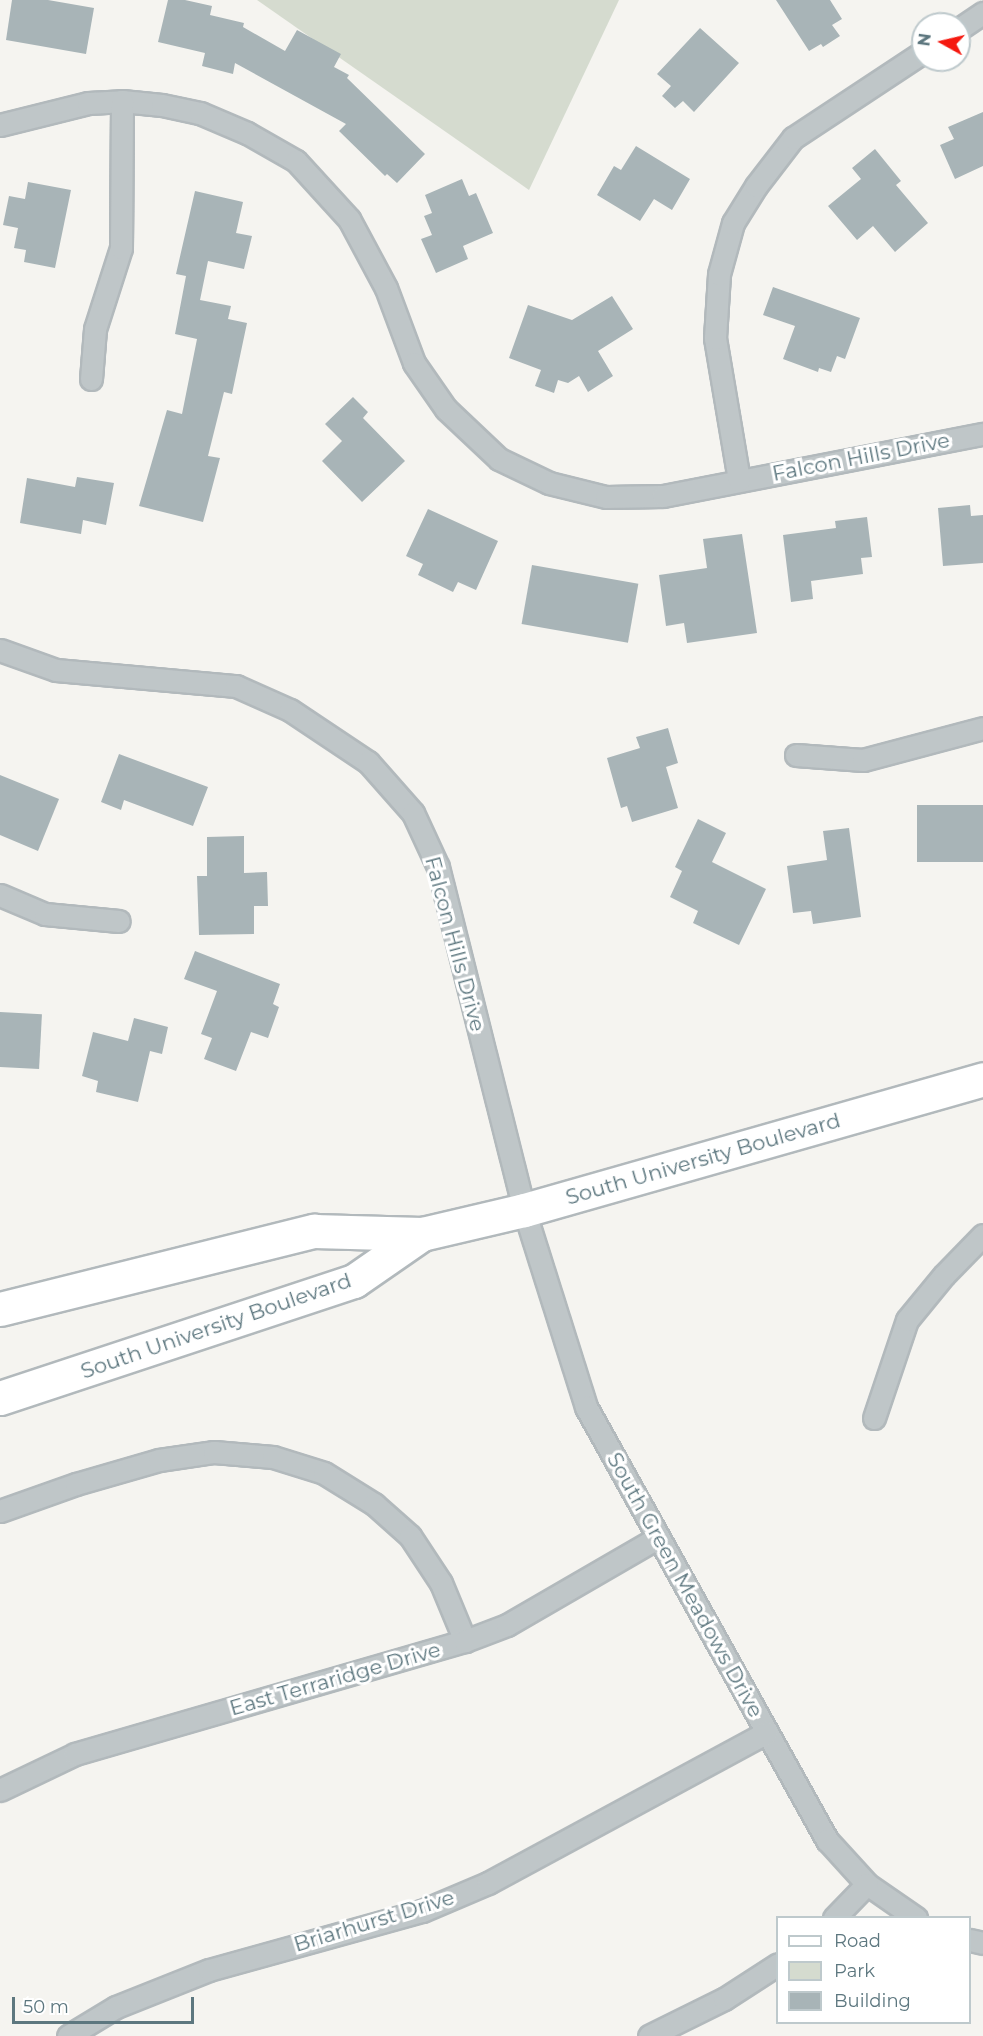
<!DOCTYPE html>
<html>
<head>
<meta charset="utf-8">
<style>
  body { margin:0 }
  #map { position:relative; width:983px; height:2036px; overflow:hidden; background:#f5f4f0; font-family:Montserrat,sans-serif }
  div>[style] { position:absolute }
  .green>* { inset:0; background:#d5dbcf }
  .building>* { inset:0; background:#a8b4b7; transform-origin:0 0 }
  .roads { filter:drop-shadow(2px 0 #b2b9bc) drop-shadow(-2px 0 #b2b9bc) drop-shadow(0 2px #b2b9bc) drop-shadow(0 -2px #b2b9bc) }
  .street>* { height:21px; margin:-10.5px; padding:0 10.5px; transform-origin:10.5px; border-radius:10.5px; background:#bfc6c8 }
  .primary>* { height:33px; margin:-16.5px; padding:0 16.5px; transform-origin:16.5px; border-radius:16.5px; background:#fff }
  span { translate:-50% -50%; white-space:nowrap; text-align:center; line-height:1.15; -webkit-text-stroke:6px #fff; paint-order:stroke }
  .street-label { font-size:21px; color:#5d777f }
  .legend { position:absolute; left:776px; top:1916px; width:195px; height:108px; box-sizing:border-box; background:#fff; border:2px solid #bec9cc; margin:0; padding:8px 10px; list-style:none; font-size:18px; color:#5d777f }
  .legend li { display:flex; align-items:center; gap:12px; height:30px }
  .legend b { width:30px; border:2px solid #bec9cc }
  .north { position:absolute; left:911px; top:12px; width:60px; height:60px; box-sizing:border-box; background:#fff; border:2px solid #bec9cc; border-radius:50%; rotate:278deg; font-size:16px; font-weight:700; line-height:24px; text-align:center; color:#5d777f }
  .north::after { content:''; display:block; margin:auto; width:21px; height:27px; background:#f51910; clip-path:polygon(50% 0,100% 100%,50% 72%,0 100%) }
  .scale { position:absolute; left:12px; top:1997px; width:182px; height:27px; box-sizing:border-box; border:3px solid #5d777f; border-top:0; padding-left:8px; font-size:18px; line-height:21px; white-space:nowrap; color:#5d777f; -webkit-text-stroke:4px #fff; paint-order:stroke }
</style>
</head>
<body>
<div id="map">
  <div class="green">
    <i style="clip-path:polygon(257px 0,619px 0,529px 190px)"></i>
  </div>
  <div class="building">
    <i style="clip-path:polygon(12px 0,48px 0,94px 8px,86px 54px,6px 40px)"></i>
    <i style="clip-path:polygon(168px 0,185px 0,212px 6px,210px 15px,244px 23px,243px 27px,285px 51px,297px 30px,341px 54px,334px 67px,349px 75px,347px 78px,425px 154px,397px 183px,387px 174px,385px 176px,339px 131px,346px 124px,235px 63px,233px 74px,202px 66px,205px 53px,158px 42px)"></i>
    <i style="clip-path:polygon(776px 0,830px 0,842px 19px,832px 25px,840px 36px,823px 47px,821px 44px,809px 51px)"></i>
    <i style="clip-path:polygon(700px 28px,739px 63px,694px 112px,683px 101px,675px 108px,662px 96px,671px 86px,657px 74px)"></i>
    <i style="clip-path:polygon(983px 112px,983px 166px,955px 179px,940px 145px,954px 139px,948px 127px)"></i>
    <i style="clip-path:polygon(636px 146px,690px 179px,672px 210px,654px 199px,640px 221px,597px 195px,614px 166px,621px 170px)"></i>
    <i style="clip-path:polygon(875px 149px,901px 181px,896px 185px,928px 223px,895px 252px,873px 226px,857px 240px,828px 206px,861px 179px,852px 168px)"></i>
    <i style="clip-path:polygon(462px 179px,469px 196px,476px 193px,493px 233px,463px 246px,468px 259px,436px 273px,421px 239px,432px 235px,424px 216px,432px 213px,425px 195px)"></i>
    <i style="clip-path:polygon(28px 182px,71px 190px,55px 268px,24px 262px,26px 250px,14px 248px,18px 228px,3px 225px,9px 196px,25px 199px)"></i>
    <i style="clip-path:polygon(195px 191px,243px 202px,236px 233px,252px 236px,244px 269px,208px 261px,200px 300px,231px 306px,228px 319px,247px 323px,232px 394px,224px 392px,208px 456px,220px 458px,203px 522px,139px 506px,167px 410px,182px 414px,197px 339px,175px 334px,186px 276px,176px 274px)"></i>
    <i style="clip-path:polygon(773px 287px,860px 318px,845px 359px,837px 356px,831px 372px,819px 368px,818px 372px,783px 359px,795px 326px,763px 315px)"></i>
    <i style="clip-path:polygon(612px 296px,633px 329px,598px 351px,613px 376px,588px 392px,579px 376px,568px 383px,558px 380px,554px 393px,535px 386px,541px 370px,509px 358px,528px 305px,572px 320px)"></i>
    <i style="clip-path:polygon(353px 397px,368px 412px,363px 418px,405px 461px,362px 502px,322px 461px,342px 441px,325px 424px)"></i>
    <i style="clip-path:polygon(77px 477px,114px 483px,106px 525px,83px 520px,81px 534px,20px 523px,27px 478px,75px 487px)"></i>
    <i style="clip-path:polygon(970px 505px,971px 516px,983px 515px,983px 563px,943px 566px,938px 508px)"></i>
    <i style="clip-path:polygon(428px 509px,498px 541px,476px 590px,458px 582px,453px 592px,418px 575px,423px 564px,406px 556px)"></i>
    <i style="clip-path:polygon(867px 517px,872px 557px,861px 558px,863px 574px,811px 581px,813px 599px,791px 602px,783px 535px,836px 528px,835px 521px)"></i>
    <i style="clip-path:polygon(742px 534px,757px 633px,687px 643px,684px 623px,666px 626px,659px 575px,707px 568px,703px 539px)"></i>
    <i style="left:532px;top:565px;width:108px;height:60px;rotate:10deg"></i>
    <i style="clip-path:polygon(668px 728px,678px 763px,666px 767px,678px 808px,632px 822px,627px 806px,621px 808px,607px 758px,640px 748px,636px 737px)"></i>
    <i style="clip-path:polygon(119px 754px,208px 787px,193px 826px,124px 800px,121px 810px,101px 802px)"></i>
    <i style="clip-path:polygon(0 775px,59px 799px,38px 851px,0 835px)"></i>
    <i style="left:983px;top:805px;width:57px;height:66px;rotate:90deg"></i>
    <i style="clip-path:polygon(698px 819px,726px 833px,712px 862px,766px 889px,739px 945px,693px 923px,698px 911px,670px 897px,682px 871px,675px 867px)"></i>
    <i style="clip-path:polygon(849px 828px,861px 917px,813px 924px,811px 911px,793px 913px,787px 866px,827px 860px,823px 831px)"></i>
    <i style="clip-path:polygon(244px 836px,244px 873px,267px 872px,268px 906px,254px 906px,254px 934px,199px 935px,197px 876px,207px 876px,207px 837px)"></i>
    <i style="clip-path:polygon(195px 951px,280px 984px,273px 1004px,279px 1007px,268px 1038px,251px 1032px,236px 1071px,204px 1059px,212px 1038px,201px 1034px,217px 991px,184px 979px)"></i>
    <i style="left:0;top:1012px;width:42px;height:55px;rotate:3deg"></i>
    <i style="clip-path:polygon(134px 1018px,168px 1027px,162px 1054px,150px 1051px,138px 1102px,96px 1092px,98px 1081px,82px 1076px,93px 1032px,128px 1041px)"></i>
  </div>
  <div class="roads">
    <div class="street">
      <i style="left:959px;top:29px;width:29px;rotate:-34deg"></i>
      <i style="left:0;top:125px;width:91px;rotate:-14deg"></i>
      <i style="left:88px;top:103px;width:34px;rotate:-3deg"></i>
      <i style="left:122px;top:101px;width:40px;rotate:5.7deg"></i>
      <i style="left:162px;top:105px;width:39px;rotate:12deg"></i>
      <i style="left:200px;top:113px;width:51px;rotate:23.1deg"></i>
      <i style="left:247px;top:133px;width:56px;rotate:29.7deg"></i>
      <i style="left:296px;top:161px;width:79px;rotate:47.6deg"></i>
      <i style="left:349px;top:219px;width:78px;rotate:61.8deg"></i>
      <i style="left:386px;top:288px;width:80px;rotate:69.5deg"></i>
      <i style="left:414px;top:363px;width:56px;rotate:55.2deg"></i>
      <i style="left:446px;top:409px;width:73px;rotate:43.3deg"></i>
      <i style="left:499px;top:459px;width:55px;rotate:25.6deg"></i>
      <i style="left:549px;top:483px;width:59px;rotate:13.8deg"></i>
      <i style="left:606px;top:497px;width:57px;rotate:-1deg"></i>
      <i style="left:663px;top:496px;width:326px;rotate:-11deg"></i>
      <i style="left:91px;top:379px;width:50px;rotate:-85.4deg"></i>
      <i style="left:95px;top:329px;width:85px;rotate:-72.2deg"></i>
      <i style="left:121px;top:248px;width:147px;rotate:-89.6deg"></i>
      <i style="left:739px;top:480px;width:144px;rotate:-99.6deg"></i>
      <i style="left:715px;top:338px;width:64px;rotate:-86.4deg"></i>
      <i style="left:719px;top:274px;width:53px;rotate:-74.6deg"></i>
      <i style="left:733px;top:223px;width:44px;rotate:-58.1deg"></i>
      <i style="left:756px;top:186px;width:61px;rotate:-52.4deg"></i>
      <i style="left:793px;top:138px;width:156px;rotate:-33.5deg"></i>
      <i style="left:0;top:650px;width:59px;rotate:19.7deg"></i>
      <i style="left:56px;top:670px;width:181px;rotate:5.1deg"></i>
      <i style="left:236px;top:686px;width:59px;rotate:24deg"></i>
      <i style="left:290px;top:710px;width:94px;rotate:33.7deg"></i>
      <i style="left:368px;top:762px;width:68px;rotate:48.6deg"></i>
      <i style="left:413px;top:813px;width:60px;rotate:65.2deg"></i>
      <i style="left:438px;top:867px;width:354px;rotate:75.9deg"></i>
      <i style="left:524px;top:1210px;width:207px;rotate:72.5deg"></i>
      <i style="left:586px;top:1407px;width:496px;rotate:60.9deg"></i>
      <i style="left:827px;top:1840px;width:59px;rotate:47.7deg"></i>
      <i style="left:867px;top:1884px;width:60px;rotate:34.8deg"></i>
      <i style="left:796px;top:755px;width:67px;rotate:4.3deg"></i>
      <i style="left:863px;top:760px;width:124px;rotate:-14.9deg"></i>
      <i style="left:0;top:895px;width:49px;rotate:22.9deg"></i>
      <i style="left:45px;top:914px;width:74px;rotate:5.4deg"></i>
      <i style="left:874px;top:1418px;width:103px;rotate:-71.4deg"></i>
      <i style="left:907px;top:1320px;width:58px;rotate:-50.6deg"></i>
      <i style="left:944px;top:1275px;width:56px;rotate:-45.7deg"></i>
      <i style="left:0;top:1511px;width:81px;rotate:-19.6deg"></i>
      <i style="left:76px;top:1484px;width:86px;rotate:-16.1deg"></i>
      <i style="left:159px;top:1460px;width:56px;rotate:-8.3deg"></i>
      <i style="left:214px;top:1452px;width:59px;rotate:4.8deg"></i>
      <i style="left:273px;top:1457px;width:53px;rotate:17.4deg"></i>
      <i style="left:324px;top:1473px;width:59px;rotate:31.8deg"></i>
      <i style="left:374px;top:1504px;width:48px;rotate:41.6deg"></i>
      <i style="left:410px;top:1536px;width:56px;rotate:56.6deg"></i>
      <i style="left:441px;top:1583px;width:63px;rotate:67.5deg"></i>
      <i style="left:0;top:1790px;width:83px;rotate:-25.6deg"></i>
      <i style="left:75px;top:1754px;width:406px;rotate:-16.2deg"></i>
      <i style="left:465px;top:1641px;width:45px;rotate:-20.9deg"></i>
      <i style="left:507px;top:1625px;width:173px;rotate:-30.1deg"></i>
      <i style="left:834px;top:1918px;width:47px;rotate:-45.9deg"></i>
      <i style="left:970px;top:1940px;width:13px;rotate:13deg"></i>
      <i style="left:68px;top:2036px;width:56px;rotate:-31.1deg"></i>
      <i style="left:116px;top:2007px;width:100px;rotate:-21.7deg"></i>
      <i style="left:209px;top:1970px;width:221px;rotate:-15.5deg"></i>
      <i style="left:422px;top:1911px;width:72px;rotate:-23deg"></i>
      <i style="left:488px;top:1883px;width:317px;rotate:-28.4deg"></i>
      <i style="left:649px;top:2036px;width:84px;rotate:-26.3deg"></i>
      <i style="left:724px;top:1999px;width:64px;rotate:-32.9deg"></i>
    </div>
    <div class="primary">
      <i style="left:0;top:1309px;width:324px;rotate:-14deg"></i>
      <i style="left:314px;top:1231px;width:108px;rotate:1.6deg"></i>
      <i style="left:422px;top:1234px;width:105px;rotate:-13.2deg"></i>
      <i style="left:524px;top:1210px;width:477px;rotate:-15.9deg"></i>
      <i style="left:0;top:1398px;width:373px;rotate:-18.3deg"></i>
      <i style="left:354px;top:1281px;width:83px;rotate:-34.7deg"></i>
    </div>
  </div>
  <div class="street-label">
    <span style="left:861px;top:457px;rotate:-11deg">Falcon Hills Drive</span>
    <span style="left:455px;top:944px;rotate:75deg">Falcon Hills Drive</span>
    <span style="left:703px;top:1159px;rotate:-16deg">South University Boulevard</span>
    <span style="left:216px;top:1326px;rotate:-19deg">South University Boulevard</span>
    <span style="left:685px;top:1585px;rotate:61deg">South Green Meadows Drive</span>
    <span style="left:335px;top:1679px;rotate:-16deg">East Terraridge Drive</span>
    <span style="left:374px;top:1921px;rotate:-17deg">Briarhurst Drive</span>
  </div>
  <ul class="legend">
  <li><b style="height:8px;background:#fff"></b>Road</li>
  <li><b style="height:16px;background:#d5dbcf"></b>Park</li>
  <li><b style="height:16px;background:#a8b4b7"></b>Building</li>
  </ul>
  <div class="north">N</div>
  <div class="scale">50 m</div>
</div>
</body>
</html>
